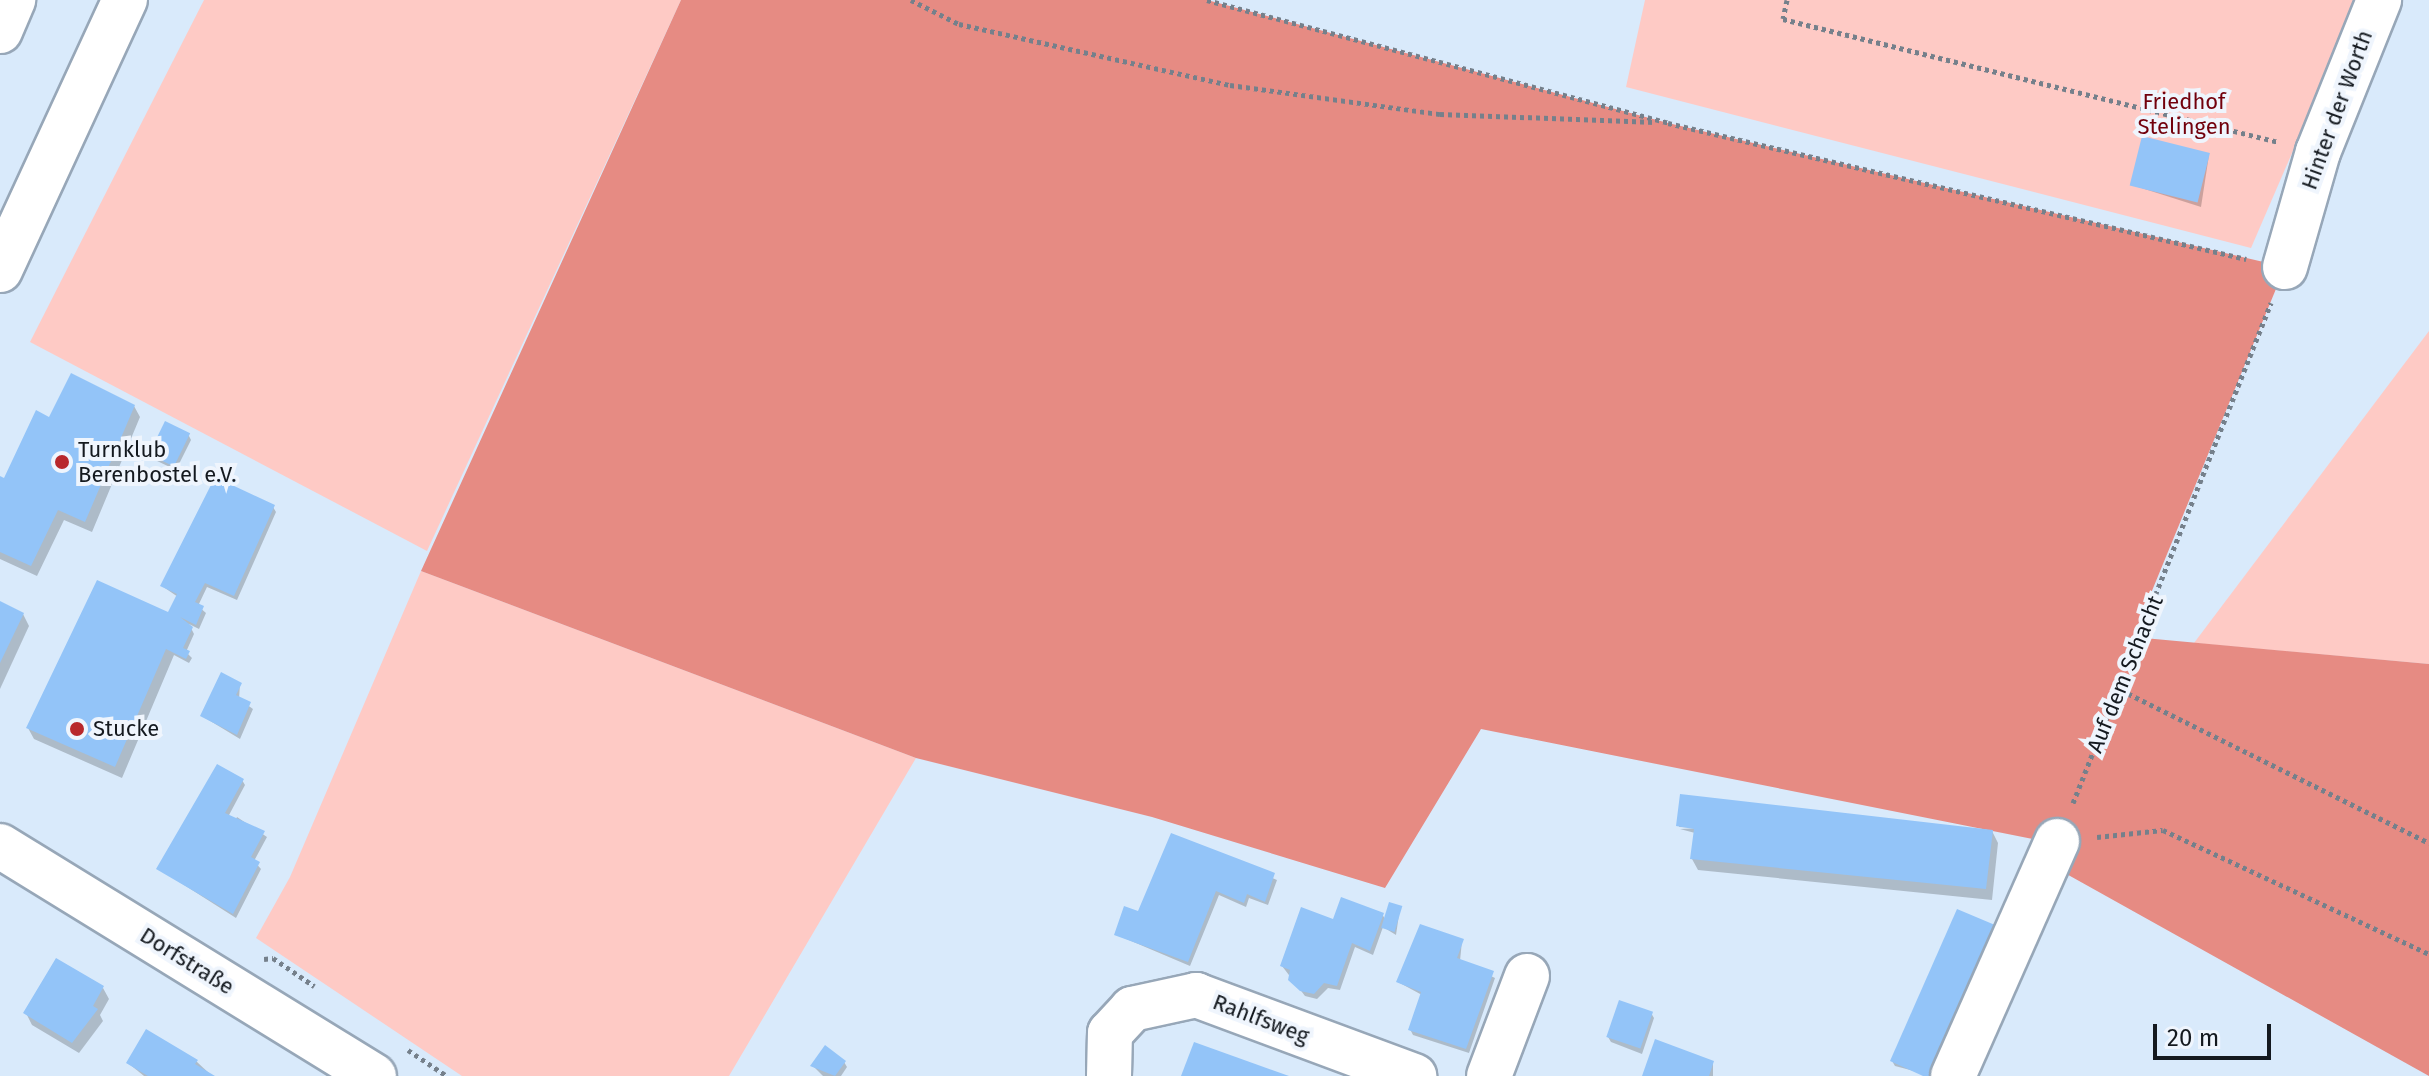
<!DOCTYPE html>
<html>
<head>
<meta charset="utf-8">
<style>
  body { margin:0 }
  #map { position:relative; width:2429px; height:1076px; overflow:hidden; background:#d9eafb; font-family:"Fira Sans",sans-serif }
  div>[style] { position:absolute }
  .green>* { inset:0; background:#fecac5 }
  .forest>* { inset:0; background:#e68b83 }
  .shadow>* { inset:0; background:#0003 }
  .building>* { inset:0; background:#93c4f8; transform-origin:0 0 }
  .path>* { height:5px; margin-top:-2.5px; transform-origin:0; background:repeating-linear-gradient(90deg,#75808b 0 4px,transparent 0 8px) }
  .roads { filter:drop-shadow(2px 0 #97a7b8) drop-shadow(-2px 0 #97a7b8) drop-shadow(0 2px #97a7b8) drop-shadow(0 -2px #97a7b8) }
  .minor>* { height:44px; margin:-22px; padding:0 22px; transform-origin:22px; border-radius:22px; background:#fff }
  .dots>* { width:22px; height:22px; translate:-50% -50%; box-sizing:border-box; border:4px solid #eff5fd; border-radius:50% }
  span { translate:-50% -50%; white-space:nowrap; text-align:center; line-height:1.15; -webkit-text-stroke:8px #eff5fd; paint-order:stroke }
  .park-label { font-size:22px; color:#72000c }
  .street-label { font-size:22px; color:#14191f }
  .poi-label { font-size:22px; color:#14191f }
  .left { translate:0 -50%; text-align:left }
  .scale { position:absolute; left:2153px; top:1024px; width:118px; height:36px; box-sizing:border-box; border:4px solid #14191f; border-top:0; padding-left:10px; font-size:24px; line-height:28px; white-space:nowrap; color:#14191f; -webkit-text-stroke:6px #eff5fd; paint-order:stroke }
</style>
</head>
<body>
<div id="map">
  <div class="green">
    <i style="clip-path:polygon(204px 0,681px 0,427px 551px,30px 342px)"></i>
    <i style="clip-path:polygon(1645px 0,2358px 0,2251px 248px,1626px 87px)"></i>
    <i style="clip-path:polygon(2429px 331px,2429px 664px,2194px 643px)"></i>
    <i style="clip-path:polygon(421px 571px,916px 758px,729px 1076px,462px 1076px,256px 938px,290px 877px)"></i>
  </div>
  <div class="forest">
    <i style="clip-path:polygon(681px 0,1207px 0,1668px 123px,2285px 267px,2133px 637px,2429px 664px,2429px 1076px,2045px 862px,2063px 845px,1481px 729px,1385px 888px,1152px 817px,916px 758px,421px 571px)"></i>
  </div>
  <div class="shadow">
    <i style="clip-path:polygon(2209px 155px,2201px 207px,2132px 185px)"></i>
    <i style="clip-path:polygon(134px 406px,140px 417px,92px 532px,64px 520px,37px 576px,0 559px,0 478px,5px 480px,50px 419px)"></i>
    <i style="clip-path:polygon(188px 434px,191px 440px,176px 470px,155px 460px,152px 455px)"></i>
    <i style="clip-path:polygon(273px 507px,276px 512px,237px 600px,207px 587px,198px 606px,206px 613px,199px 629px,189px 624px,194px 634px,186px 652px,192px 658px,189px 663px,174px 655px,122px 778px,34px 739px,28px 728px,169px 615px,178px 597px,162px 586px)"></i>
    <i style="clip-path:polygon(0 603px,23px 614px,29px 626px,0 689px)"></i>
    <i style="clip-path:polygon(240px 684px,239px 699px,253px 709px,240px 739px,202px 716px)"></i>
    <i style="clip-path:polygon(242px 780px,245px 785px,228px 817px,235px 821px,237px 817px,267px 837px,254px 861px,261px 869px,236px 918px,159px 869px)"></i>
    <i style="clip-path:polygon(1682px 796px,1992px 831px,1998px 843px,1992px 900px,1698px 870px,1692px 859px,1695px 833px,1680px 829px,1704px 828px,1679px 827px)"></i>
    <i style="clip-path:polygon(1172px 835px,1277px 880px,1268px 905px,1249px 898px,1246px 907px,1219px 895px,1190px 966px,1117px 935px,1139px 914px)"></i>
    <i style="clip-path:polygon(1400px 908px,1396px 935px,1383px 927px,1373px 955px,1355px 947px,1340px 990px,1328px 988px,1317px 999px,1305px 996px,1282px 966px,1334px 921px,1382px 914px,1385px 919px)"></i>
    <i style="clip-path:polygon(1994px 926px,1997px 932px,1933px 1076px,1895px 1066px,1892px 1061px)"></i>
    <i style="clip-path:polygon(1462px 941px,1460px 961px,1495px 978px,1469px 1053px,1413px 1035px,1410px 1029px,1422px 995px,1398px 982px)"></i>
    <i style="clip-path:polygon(103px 988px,109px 999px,100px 1015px,103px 1021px,79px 1053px,32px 1025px,26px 1013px)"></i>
    <i style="clip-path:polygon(1651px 1013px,1654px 1018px,1642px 1054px,1611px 1042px,1608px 1037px)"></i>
    <i style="clip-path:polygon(196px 1061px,212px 1076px,144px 1076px,128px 1063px)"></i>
    <i style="clip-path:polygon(844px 1062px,847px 1067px,841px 1076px,823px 1076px,813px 1066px)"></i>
    <i style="clip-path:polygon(1713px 1062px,1713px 1076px,1646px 1076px)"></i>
  </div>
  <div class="building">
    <i style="left:2142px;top:136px;width:70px;height:51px;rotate:14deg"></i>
    <i style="clip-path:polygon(71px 373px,135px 405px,85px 522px,58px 510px,31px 566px,0 552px,0 476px,4px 478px,36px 410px,49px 417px)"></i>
    <i style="left:165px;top:421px;width:28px;height:37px;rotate:26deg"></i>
    <i style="clip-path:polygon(215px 477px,275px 505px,234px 596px,205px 583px,195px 602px,204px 606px,196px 625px,180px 617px,193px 627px,183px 648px,190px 651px,186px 659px,166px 649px,115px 767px,26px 728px,97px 580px,168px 612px,177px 594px,160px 586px)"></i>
    <i style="clip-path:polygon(0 601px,24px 613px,0 663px)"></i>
    <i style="clip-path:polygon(221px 672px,242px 683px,236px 695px,251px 702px,237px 735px,200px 716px)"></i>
    <i style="clip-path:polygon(217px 764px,244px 779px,225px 813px,265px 831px,251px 857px,260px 862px,233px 914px,156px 869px)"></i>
    <i style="clip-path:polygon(1680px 794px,1993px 830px,1986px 889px,1690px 859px,1694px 829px,1676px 826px)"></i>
    <i style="clip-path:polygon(1171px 833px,1275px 873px,1265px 902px,1247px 894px,1244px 903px,1216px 891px,1188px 962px,1114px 935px,1124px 906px,1138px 911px)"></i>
    <i style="clip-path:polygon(1341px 897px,1384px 913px,1370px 951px,1352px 943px,1337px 986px,1324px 983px,1314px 994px,1300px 991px,1288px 980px,1290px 970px,1280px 966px,1301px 907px,1333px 919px)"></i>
    <i style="left:1389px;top:902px;width:14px;height:27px;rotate:17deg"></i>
    <i style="clip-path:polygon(1957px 909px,1995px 925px,1929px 1076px,1923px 1076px,1890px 1061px)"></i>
    <i style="clip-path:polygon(1420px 924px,1464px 939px,1457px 958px,1494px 971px,1466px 1049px,1408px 1030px,1421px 992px,1396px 982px)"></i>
    <i style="clip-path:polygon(56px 958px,104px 986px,93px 1006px,98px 1009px,72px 1043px,23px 1013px)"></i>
    <i style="left:1619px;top:1000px;width:36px;height:39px;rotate:19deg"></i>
    <i style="clip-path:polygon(146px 1029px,198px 1060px,195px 1064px,215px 1076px,148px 1076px,126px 1063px)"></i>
    <i style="clip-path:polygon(1655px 1039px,1714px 1061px,1709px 1076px,1642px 1076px)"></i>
    <i style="clip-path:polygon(1194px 1042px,1289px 1076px,1181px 1076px)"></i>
    <i style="clip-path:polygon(825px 1045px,846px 1061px,835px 1076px,810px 1066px)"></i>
  </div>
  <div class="path">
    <i style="left:911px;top:0;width:54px;rotate:26.6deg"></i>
    <i style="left:959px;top:24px;width:278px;rotate:12.7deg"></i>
    <i style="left:1230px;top:85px;width:212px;rotate:7.9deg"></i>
    <i style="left:1440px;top:114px;width:215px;rotate:2.1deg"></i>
    <i style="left:1207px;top:0;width:477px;rotate:14.9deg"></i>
    <i style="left:1668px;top:123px;width:594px;rotate:13.24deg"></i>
    <i style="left:1787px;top:0;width:19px;rotate:102deg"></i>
    <i style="left:1783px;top:19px;width:510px;rotate:13.95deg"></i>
    <i style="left:2121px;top:690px;width:344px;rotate:26.4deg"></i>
    <i style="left:2073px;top:803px;width:538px;rotate:-68.4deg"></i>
    <i style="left:2097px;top:837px;width:66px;rotate:-6.1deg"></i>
    <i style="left:2163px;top:830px;width:293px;rotate:25deg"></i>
    <i style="left:264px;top:959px;width:9px;rotate:-6deg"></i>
    <i style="left:273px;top:958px;width:50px;rotate:34.3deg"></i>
    <i style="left:408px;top:1050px;width:47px;rotate:33.7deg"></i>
  </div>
  <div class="roads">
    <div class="minor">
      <i style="left:0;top:31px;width:34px;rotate:-67deg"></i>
      <i style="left:2285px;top:267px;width:120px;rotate:-74deg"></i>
      <i style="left:2318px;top:152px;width:164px;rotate:-68.1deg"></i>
      <i style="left:0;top:270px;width:298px;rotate:-65.2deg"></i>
      <i style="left:0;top:846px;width:439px;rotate:31.6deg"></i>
      <i style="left:1109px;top:1076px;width:43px;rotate:-88.7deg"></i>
      <i style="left:1110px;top:1033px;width:33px;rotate:-47deg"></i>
      <i style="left:1132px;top:1009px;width:66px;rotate:-12.3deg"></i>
      <i style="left:1196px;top:995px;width:233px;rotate:20.4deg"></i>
      <i style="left:1489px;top:1076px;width:107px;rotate:-69.2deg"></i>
      <i style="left:1953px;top:1076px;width:257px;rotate:-66.1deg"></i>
    </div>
  </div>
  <div class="dots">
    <i style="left:62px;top:462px;background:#b8282c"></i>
    <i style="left:77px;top:729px;background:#b8282c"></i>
  </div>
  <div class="park-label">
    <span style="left:2184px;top:114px">Friedhof<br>Stelingen</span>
  </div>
  <div class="street-label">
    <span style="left:2337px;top:110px;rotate:-70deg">Hinter der Worth</span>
    <span style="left:2125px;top:674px;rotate:-68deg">Auf dem Schacht</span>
    <span style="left:187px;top:961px;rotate:32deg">Dorfstraße</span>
    <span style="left:1261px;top:1019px;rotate:21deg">Rahlfsweg</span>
  </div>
  <div class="poi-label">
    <span class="left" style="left:78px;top:462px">Turnklub<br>Berenbostel e.V.</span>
    <span class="left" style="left:93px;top:729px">Stucke</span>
  </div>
  <div class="scale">20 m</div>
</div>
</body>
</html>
